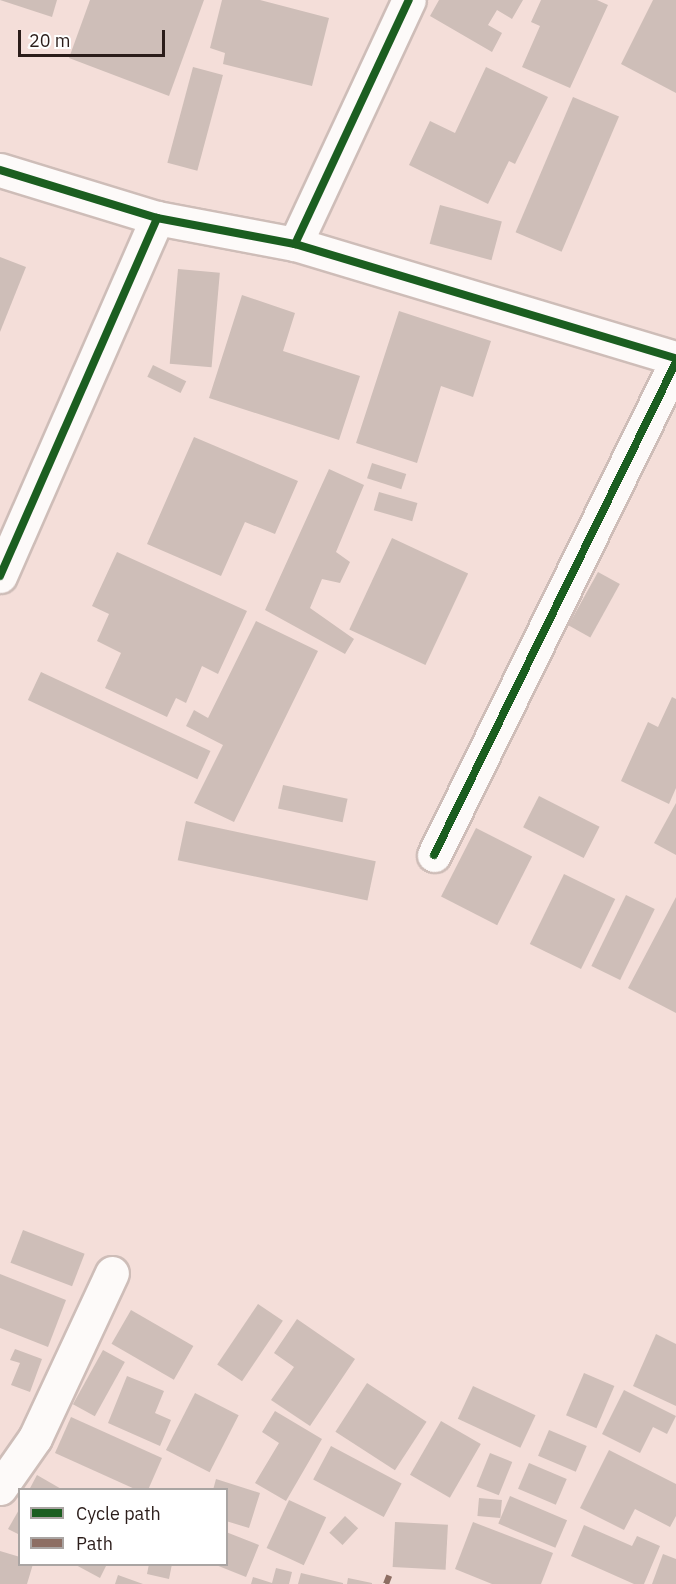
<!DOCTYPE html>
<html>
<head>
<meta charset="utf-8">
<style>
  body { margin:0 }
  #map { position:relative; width:676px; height:1584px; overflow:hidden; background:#f4ded9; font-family:"IBM Plex Sans",sans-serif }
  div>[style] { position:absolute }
  .building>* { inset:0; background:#cebeb8; transform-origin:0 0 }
  .roads { filter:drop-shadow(2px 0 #cebdb8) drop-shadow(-2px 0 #cebdb8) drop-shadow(0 2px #cebdb8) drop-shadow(0 -2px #cebdb8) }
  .street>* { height:33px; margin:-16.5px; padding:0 16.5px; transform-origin:16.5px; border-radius:16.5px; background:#fdfaf9 }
  .quiet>* { height:6px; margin-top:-3px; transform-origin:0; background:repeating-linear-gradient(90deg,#8d6e63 0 12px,transparent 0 18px) }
  .cycleway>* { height:8px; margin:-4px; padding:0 4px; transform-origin:4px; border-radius:4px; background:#1b5e20 }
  span { translate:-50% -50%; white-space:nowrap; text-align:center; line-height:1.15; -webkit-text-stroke:4.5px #fff; paint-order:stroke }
  .legend { position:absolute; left:18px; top:1488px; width:210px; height:78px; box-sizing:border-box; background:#fff; border:2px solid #aaa5a3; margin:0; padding:8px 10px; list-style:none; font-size:18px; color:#2b1d1a }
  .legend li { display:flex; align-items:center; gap:12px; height:30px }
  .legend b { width:30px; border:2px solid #aaa5a3 }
  .scale { position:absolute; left:18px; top:30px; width:147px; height:27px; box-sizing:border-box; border:3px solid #2b1d1a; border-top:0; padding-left:8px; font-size:18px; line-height:21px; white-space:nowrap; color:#2b1d1a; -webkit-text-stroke:4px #fff; paint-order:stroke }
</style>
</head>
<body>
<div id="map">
  <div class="building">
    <i style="clip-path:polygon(0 0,57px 0,52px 17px)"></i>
    <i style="clip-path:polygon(90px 0,204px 0,169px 96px,69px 58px)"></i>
    <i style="clip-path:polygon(222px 0,260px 0,329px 18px,312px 86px,223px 64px,225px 53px,210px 48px)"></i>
    <i style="clip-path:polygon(439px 0,523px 0,512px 19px,497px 10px,488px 25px,502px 33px,492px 52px,430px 16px)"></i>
    <i style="clip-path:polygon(541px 0,597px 0,608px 5px,570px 88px,522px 67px,540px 26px,531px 22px)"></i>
    <i style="clip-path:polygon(653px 0,676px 0,676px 93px,621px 64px)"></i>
    <i style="left:193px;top:67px;width:31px;height:99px;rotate:15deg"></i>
    <i style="clip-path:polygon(486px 67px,548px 97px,515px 164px,509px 161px,488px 204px,409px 165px,430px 121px,455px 133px)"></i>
    <i style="left:573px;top:97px;width:50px;height:147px;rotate:23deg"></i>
    <i style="left:440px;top:205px;width:64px;height:40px;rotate:15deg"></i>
    <i style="clip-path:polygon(0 257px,26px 267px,0 332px)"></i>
    <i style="left:178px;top:269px;width:42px;height:95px;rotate:5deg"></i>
    <i style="clip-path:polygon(242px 295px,295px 313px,283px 351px,360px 376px,339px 440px,209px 398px)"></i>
    <i style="clip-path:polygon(399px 311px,491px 341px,473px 397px,441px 386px,417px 463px,356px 443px)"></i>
    <i style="left:153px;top:365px;width:37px;height:13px;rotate:26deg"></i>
    <i style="clip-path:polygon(194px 437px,298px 481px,275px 534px,245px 522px,221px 576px,147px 544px)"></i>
    <i style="left:372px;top:463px;width:36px;height:16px;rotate:18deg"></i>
    <i style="clip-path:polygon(329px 469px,364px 485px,336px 552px,350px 562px,340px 583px,322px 579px,310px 608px,354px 639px,345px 654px,265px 610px)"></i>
    <i style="left:379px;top:492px;width:40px;height:19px;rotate:16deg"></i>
    <i style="left:392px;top:538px;width:84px;height:101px;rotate:25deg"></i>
    <i style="clip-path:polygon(117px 552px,247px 611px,218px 674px,202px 666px,186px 703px,176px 698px,167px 717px,105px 688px,121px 653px,97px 641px,109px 614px,92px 606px)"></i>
    <i style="left:598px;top:572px;width:25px;height:61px;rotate:29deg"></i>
    <i style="clip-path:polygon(256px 621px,318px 651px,234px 822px,194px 803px,223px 745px,186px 726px,194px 710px,208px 718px)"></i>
    <i style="left:41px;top:672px;width:187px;height:31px;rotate:25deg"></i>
    <i style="clip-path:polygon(672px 697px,676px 699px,676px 788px,669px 804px,621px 781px,648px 722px,658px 727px)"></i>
    <i style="left:283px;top:785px;width:66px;height:24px;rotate:12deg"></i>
    <i style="left:539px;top:796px;width:68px;height:35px;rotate:27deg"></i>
    <i style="clip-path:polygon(676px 803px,676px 855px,654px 843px)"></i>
    <i style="left:186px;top:821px;width:194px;height:40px;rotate:12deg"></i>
    <i style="left:476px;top:828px;width:63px;height:77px;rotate:27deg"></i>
    <i style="left:564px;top:874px;width:57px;height:78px;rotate:26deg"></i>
    <i style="left:626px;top:895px;width:32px;height:79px;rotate:26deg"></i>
    <i style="clip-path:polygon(676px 897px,676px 1013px,628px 988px)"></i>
    <i style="left:23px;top:1230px;width:66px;height:35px;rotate:21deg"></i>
    <i style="clip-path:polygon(0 1274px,66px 1300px,48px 1347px,0 1328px)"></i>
    <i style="left:258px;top:1304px;width:30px;height:73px;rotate:34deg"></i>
    <i style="left:131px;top:1310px;width:72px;height:39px;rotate:30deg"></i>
    <i style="clip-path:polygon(297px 1319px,355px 1359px,310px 1426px,271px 1400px,294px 1367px,274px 1353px)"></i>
    <i style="clip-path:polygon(656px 1334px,676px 1344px,676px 1406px,633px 1386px)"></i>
    <i style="clip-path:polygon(15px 1349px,42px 1359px,30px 1392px,11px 1385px,20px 1363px,10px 1360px)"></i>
    <i style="left:103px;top:1350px;width:25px;height:62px;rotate:29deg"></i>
    <i style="left:584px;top:1373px;width:33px;height:46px;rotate:23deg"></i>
    <i style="clip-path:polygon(127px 1376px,164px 1391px,155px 1413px,171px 1420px,160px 1446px,108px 1423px)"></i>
    <i style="left:367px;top:1383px;width:71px;height:58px;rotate:33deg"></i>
    <i style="left:473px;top:1386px;width:69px;height:36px;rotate:25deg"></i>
    <i style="clip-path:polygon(624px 1390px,676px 1416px,667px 1434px,653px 1427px,640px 1453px,602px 1434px)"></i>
    <i style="left:195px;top:1393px;width:49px;height:64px;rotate:27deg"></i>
    <i style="clip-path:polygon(275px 1411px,322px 1439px,286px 1501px,255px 1483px,279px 1443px,262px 1432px)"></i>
    <i style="clip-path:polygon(71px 1417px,162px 1458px,148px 1490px,137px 1490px,55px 1453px)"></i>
    <i style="left:441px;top:1421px;width:46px;height:62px;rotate:30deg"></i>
    <i style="left:549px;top:1430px;width:41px;height:28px;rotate:23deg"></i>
    <i style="left:331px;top:1446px;width:80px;height:38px;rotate:28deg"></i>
    <i style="clip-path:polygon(609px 1450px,676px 1484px,676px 1516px,670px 1527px,635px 1509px,624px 1530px,580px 1508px)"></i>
    <i style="left:490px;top:1453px;width:24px;height:36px;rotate:22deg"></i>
    <i style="left:529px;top:1463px;width:41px;height:28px;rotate:23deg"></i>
    <i style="clip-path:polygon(37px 1475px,63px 1490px,29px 1490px)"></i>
    <i style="clip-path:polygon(216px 1479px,260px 1493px,249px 1528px,226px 1521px,226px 1490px,213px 1490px)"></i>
    <i style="left:510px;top:1496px;width:62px;height:30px;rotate:23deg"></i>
    <i style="left:479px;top:1498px;width:23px;height:18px;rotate:5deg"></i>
    <i style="left:289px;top:1500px;width:41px;height:53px;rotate:25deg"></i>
    <i style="clip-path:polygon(20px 1508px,20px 1535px,8px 1529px)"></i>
    <i style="left:345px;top:1516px;width:18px;height:23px;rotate:43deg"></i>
    <i style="left:395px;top:1522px;width:53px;height:45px;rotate:3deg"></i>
    <i style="clip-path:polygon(473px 1522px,553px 1553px,541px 1584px,492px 1584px,455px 1569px)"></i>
    <i style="clip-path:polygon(584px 1525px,632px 1546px,637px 1536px,660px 1546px,644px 1584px,634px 1584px,571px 1556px)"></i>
    <i style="clip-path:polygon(226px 1532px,259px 1545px,246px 1577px,216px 1565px,226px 1564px)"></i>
    <i style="clip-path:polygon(0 1551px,20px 1557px,20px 1564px,33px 1564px,27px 1584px,0 1584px)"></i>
    <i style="clip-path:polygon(663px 1554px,676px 1559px,676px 1584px,652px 1584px)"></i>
    <i style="clip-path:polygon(74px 1564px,107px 1564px,100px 1578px)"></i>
    <i style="clip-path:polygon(149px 1564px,172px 1564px,169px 1579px,147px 1574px)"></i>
    <i style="clip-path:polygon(276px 1568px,292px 1572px,289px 1584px,251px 1584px,253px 1577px,272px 1583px)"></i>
    <i style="clip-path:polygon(301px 1573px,343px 1583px,343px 1584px,298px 1584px)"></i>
    <i style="clip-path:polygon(118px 1575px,143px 1584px,115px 1584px)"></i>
    <i style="clip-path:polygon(348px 1578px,372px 1583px,372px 1584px,347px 1584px)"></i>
  </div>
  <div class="roads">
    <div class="street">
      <i style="left:0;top:170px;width:164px;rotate:17deg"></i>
      <i style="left:157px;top:218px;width:140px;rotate:10.7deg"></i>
      <i style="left:295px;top:244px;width:398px;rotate:16.7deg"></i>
      <i style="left:295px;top:244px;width:269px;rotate:-65deg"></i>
      <i style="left:0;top:576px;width:391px;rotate:-66.3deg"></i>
      <i style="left:434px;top:855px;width:549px;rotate:-63.85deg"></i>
      <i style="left:0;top:1488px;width:61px;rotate:-55deg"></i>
      <i style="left:35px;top:1438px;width:182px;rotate:-65deg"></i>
    </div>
  </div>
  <div class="quiet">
    <i style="left:386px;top:1584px;width:9px;rotate:-69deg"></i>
  </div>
  <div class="cycleway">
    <i style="left:0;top:170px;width:164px;rotate:17deg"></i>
    <i style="left:157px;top:218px;width:140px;rotate:10.7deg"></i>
    <i style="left:295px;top:244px;width:398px;rotate:16.7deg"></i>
    <i style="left:295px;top:244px;width:269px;rotate:-65deg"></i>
    <i style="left:0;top:576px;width:391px;rotate:-66.3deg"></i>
    <i style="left:434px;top:855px;width:549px;rotate:-63.85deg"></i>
  </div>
  <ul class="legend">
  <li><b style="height:8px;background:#1b5e20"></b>Cycle path</li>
  <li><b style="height:8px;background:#8d6e63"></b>Path</li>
  </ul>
  <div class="scale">20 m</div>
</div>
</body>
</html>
